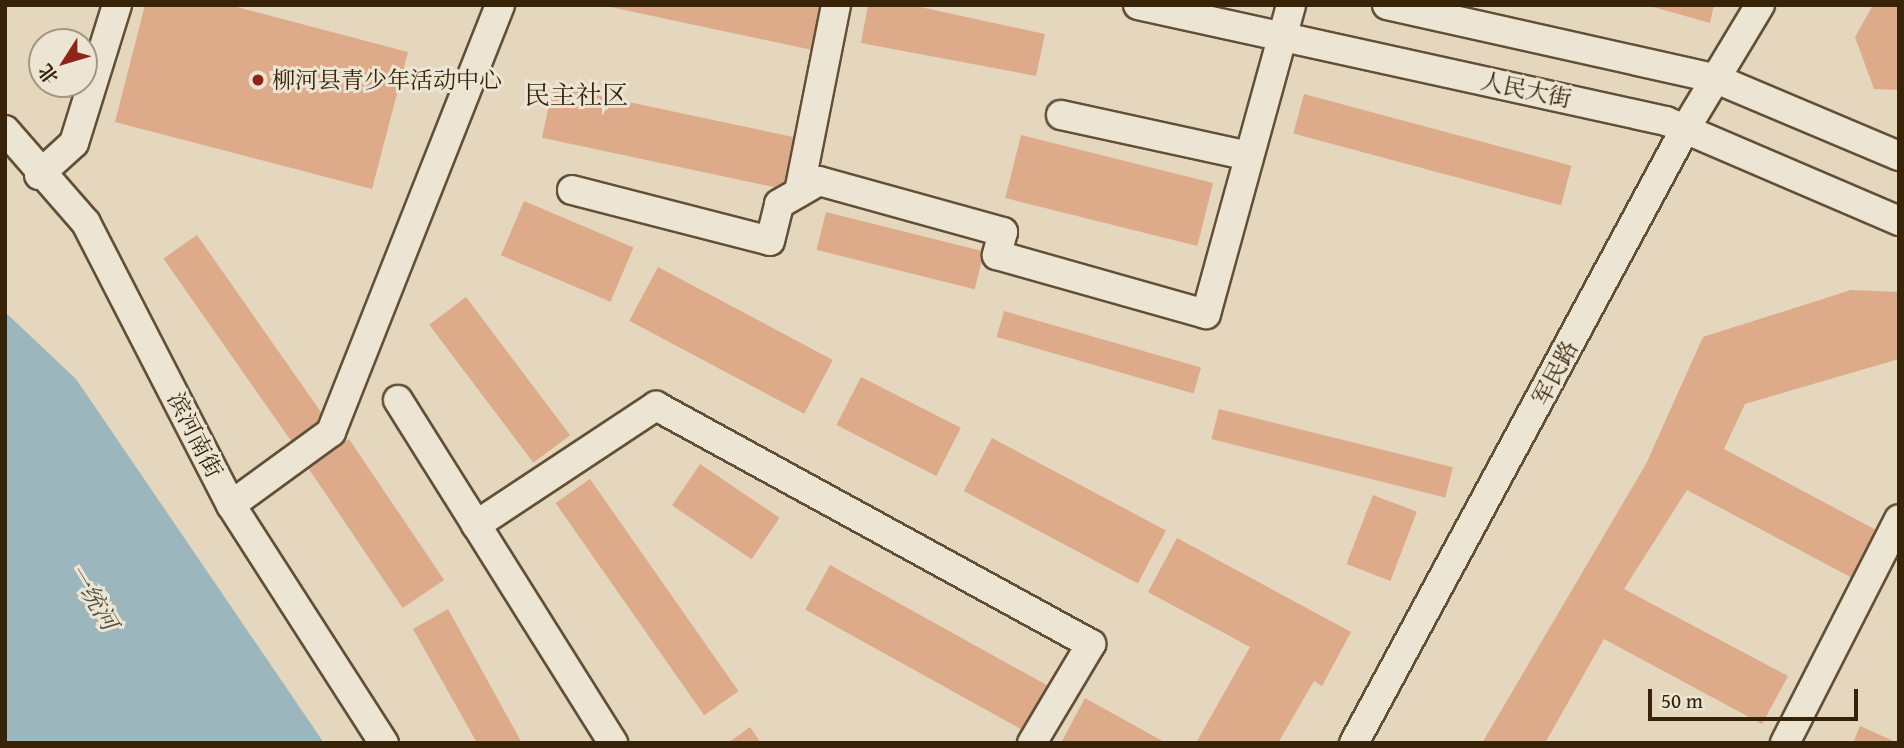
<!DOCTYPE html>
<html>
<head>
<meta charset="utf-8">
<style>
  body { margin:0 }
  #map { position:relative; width:1904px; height:748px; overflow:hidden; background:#e4d7bd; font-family:"Gentium Book Plus","Noto Serif SC",serif }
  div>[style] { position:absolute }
  .water>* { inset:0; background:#9bb6bc }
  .building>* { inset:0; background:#ddab89; transform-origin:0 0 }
  .roads { filter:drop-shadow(2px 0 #625035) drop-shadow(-2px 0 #625035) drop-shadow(0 2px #625035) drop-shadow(0 -2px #625035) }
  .minor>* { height:28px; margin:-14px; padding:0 14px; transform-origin:14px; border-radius:14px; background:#ede5d4 }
  .dots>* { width:19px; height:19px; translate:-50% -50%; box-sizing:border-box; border:4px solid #ede5d4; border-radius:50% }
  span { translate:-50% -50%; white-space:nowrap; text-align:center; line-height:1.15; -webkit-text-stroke:6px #ede5d4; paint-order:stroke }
  .poi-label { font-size:23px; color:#362308 }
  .left { translate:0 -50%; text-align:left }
  .street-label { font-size:23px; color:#362308 }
  .water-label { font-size:24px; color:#544f3e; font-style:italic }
  .quarter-label { font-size:26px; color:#362308 }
  .frame { position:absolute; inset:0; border:7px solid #362308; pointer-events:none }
  .north { position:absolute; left:28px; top:28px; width:70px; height:70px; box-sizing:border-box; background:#ede5d4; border:2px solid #a49782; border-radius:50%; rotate:233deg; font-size:19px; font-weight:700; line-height:28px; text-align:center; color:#362308 }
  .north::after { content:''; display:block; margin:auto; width:24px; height:32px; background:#8f2418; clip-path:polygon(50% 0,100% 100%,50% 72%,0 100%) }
  .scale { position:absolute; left:1648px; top:689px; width:210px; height:32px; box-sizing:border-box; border:4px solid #362308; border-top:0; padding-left:9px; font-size:21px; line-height:24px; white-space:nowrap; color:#362308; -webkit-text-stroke:5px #ede5d4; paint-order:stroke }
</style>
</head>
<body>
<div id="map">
  <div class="water">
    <i style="clip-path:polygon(5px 312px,76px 379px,324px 743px,5px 743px)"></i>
  </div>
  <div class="building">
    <i style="clip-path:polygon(145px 5px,229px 5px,408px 52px,372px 189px,115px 122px)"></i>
    <i style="clip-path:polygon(601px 5px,826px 5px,817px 51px)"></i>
    <i style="clip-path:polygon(868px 5px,911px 5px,1045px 34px,1036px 76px,861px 43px)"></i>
    <i style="clip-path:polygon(1646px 5px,1714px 5px,1710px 23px)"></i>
    <i style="clip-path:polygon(1873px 5px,1899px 5px,1899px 90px,1874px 89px,1855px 37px)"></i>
    <i style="left:553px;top:86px;width:254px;height:53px;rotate:12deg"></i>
    <i style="left:1304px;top:94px;width:277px;height:41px;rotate:15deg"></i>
    <i style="left:1021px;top:135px;width:198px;height:65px;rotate:14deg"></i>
    <i style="left:524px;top:201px;width:119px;height:59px;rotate:23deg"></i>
    <i style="left:826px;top:212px;width:163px;height:39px;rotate:14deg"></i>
    <i style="left:197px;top:235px;width:231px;height:41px;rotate:55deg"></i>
    <i style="left:658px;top:267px;width:198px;height:61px;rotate:28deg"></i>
    <i style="clip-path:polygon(1851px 290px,1899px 292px,1899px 359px,1745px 404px,1724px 449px,1880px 532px,1854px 579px,1687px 490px,1624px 589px,1788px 676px,1762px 724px,1604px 639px,1545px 743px,1482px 743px,1646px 464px,1703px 337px)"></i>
    <i style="left:466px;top:297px;width:173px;height:46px;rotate:53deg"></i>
    <i style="left:1004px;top:311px;width:205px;height:27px;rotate:16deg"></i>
    <i style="left:861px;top:377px;width:112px;height:54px;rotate:27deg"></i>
    <i style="left:1219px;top:409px;width:241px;height:31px;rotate:14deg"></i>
    <i style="left:992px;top:438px;width:197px;height:60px;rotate:28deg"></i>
    <i style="left:349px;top:439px;width:170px;height:50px;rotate:56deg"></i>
    <i style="left:700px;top:464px;width:96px;height:50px;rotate:34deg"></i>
    <i style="left:590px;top:479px;width:259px;height:42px;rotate:55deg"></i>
    <i style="left:1373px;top:495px;width:47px;height:74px;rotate:21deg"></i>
    <i style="clip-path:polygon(1177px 538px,1351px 632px,1322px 686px,1314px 681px,1278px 743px,1196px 743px,1250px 647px,1148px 592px)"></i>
    <i style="left:830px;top:565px;width:256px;height:51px;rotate:29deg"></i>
    <i style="clip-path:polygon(448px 609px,522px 743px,477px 743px,413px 629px)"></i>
    <i style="clip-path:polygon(1085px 698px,1166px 743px,1061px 743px)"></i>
    <i style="clip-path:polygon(1860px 726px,1898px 743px,1853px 743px)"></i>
    <i style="clip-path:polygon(750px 727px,761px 743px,728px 743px)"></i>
  </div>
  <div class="roads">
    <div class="minor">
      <i style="left:1138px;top:5px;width:541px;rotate:12.39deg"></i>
      <i style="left:1666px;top:121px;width:254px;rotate:23.2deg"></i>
      <i style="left:1387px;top:5px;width:335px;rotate:12.6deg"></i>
      <i style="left:1714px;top:78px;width:201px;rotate:22.9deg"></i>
      <i style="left:1061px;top:115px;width:192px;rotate:12.3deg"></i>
      <i style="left:5px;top:130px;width:123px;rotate:48.9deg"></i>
      <i style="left:86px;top:223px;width:317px;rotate:62.8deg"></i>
      <i style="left:231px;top:505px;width:283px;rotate:57.3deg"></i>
      <i style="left:39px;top:175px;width:47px;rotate:-42.4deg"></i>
      <i style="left:74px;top:143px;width:145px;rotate:-72.7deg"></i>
      <i style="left:572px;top:190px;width:204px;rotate:14.4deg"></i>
      <i style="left:770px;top:241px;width:38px;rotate:-76deg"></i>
      <i style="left:779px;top:204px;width:46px;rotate:-29.9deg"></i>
      <i style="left:819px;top:181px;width:191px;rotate:15.5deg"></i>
      <i style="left:1003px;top:232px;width:24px;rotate:105deg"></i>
      <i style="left:997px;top:255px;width:217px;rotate:15.8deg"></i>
      <i style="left:1206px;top:314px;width:320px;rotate:-74.6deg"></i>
      <i style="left:799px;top:192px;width:191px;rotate:-78.8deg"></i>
      <i style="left:398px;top:400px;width:405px;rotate:57.9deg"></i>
      <i style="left:231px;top:505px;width:124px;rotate:-36.1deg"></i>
      <i style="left:331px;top:432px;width:459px;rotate:-68.4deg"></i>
      <i style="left:476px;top:525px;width:216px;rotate:-33.5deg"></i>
      <i style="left:656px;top:406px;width:496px;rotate:28.7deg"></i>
      <i style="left:1091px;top:644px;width:115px;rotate:120.8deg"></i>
      <i style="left:1354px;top:743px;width:695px;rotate:-61.67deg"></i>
      <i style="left:1684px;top:131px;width:147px;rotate:-58.9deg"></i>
      <i style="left:1785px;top:743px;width:251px;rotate:-63deg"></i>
    </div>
  </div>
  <div class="dots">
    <i style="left:258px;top:80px;background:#8f2418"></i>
  </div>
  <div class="poi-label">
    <span class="left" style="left:272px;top:80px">柳河县青少年活动中心</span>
  </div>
  <div class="street-label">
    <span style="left:1526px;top:90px;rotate:12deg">人民大街</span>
    <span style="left:1555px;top:373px;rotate:-62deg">军民路</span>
    <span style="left:195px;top:435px;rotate:63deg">滨河南街</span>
  </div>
  <div class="water-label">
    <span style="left:93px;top:597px;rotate:59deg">一统河</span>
  </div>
  <div class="quarter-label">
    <span style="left:576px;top:95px">民主社区</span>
  </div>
  <div class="frame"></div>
  <div class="north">北</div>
  <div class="scale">50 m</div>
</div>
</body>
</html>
